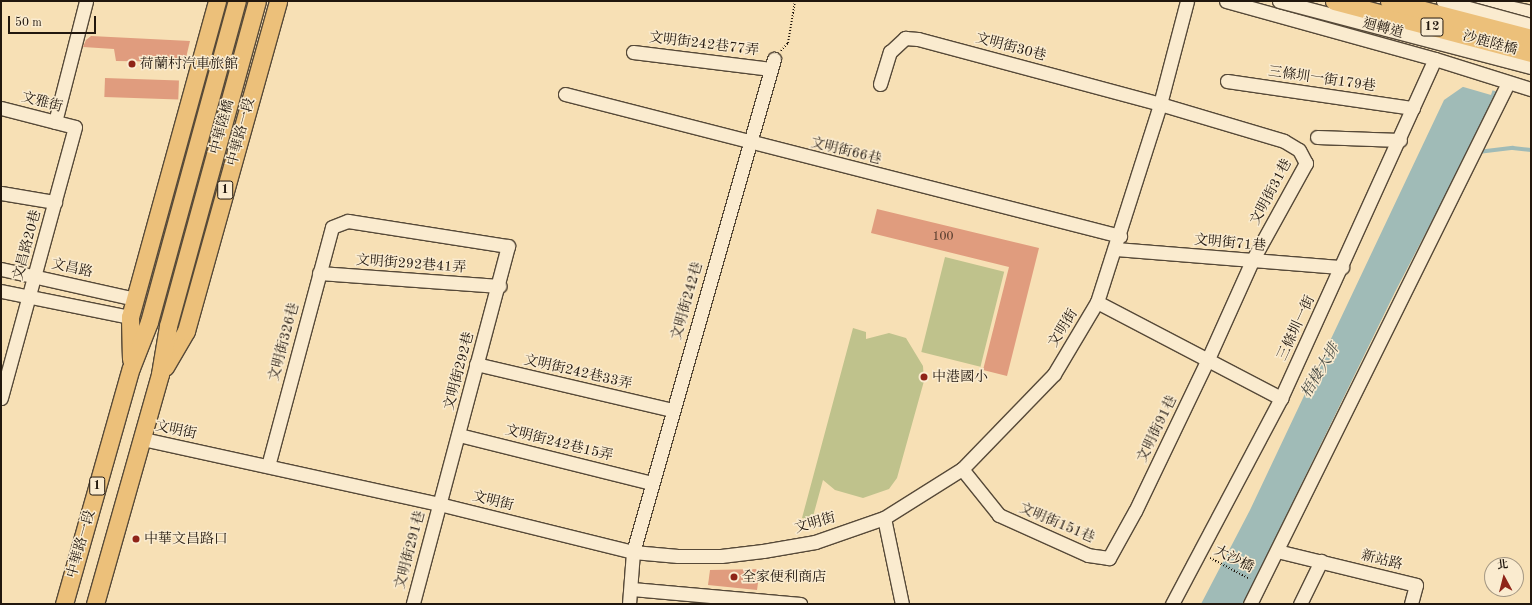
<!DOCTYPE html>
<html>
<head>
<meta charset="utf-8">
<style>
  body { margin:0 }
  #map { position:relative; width:1532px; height:605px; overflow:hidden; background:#f7e0b5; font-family:"Old Standard TT","Noto Serif TC",serif }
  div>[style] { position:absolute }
  .green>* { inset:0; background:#bfc28c; transform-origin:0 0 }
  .water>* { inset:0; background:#a0bbb7 }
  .pier>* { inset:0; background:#f7e0b5 }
  .stream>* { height:3.5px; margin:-1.75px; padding:0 1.75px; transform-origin:1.75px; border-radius:1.75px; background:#a0bbb7 }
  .building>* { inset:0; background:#e09c7e; transform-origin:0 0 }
  .path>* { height:2px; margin-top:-1px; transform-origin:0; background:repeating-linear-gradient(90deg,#21170e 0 1px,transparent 0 3px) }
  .roads { filter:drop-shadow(1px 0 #564938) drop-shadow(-1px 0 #564938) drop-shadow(0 1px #564938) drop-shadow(0 -1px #564938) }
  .minor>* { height:13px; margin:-6.5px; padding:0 6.5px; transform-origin:6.5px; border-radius:6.5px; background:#faebcf }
  .major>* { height:17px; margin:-8.5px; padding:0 8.5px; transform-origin:8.5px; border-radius:8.5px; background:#ecc07a }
  .bridges { filter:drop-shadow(1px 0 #564938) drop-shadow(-1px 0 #564938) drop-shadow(0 1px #564938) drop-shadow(0 -1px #564938) }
  .minor-bridge>* { height:13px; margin:-6.5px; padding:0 6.5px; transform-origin:6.5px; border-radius:6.5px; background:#faebcf }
  .major-bridge>* { height:17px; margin:-8.5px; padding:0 8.5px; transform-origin:8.5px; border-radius:8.5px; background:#ecc07a }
  .dots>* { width:11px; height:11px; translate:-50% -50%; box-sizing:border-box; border:2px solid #faebcf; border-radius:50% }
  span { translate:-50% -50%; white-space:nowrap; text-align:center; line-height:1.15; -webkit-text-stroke:3px #faebcf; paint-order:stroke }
  .number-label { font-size:12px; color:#51382a }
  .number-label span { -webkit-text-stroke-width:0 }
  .shield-label span { padding:1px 3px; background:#faebcf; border:1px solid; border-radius:3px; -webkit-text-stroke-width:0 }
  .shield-label { font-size:13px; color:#21170e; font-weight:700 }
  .street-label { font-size:14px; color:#21170e }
  .poi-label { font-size:14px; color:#21170e }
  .left { translate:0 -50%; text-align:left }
  .water-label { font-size:15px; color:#4d5049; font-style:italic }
  .frame { position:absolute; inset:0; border:2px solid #21170e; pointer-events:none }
  .north { position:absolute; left:1484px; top:557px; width:40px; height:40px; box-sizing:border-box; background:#faebcf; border:1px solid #a39682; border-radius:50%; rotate:353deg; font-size:11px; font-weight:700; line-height:16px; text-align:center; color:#21170e }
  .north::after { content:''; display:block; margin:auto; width:14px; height:18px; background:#8f2418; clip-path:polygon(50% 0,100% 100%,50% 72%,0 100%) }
  .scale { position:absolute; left:8px; top:16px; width:88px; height:18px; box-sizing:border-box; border:2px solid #21170e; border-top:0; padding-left:5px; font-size:12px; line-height:14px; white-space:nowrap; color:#21170e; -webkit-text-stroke:3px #faebcf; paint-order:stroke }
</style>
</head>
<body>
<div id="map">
  <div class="green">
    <i style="left:945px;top:257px;width:61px;height:98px;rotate:14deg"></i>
    <i style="clip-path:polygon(853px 328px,866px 332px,866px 339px,889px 333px,906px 338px,923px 366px,924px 381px,897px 478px,889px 489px,863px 498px,835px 490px,823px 480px,812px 520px,802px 518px)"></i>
  </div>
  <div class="water">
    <i style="clip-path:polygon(1467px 84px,1499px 92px,1395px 292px,1243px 604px,1201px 604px,1250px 510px,1444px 100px)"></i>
  </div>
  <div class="pier">
    <i style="clip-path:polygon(1467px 82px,1493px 89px,1491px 95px,1460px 86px)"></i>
  </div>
  <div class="stream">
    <i style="left:1478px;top:152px;width:35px;rotate:-7deg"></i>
    <i style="left:1513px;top:148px;width:18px;rotate:6deg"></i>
  </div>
  <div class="building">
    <i style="clip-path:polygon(91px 36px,190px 41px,185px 62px,116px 61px,114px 49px,83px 47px,86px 40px)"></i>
    <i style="left:105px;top:78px;width:74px;height:19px;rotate:2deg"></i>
    <i style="clip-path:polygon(877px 209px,1039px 248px,1007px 376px,983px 370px,1009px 267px,871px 233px)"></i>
    <i style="clip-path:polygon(760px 569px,757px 590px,708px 585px,710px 570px)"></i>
  </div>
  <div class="path">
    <i style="left:781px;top:51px;width:11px;rotate:-49deg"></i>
    <i style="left:788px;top:43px;width:43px;rotate:-80.5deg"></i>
    <i style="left:1210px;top:558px;width:45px;rotate:27.7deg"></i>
  </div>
  <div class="roads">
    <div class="minor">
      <i style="left:1226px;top:1px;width:217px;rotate:15.5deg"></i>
      <i style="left:1435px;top:59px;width:101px;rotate:17.4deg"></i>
      <i style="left:1481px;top:1px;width:51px;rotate:12.4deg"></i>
      <i style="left:633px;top:52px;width:139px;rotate:7deg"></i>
      <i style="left:1227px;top:81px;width:188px;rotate:8.3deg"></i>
      <i style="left:880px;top:84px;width:34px;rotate:-73deg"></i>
      <i style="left:890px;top:52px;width:21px;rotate:-43deg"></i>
      <i style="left:905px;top:38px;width:13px;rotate:4deg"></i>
      <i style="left:918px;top:39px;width:251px;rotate:15deg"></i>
      <i style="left:1160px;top:104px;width:129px;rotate:16.6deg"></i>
      <i style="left:1284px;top:141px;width:17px;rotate:31deg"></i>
      <i style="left:1299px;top:150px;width:15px;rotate:62deg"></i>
      <i style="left:1306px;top:163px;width:112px;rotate:118.9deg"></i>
      <i style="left:1252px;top:261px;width:110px;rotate:114.2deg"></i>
      <i style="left:1207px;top:361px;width:166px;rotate:115.6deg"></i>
      <i style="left:1135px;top:511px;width:54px;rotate:119deg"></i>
      <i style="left:1109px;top:558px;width:21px;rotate:-172deg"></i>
      <i style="left:1088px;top:555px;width:98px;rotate:-155.8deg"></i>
      <i style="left:999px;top:515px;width:59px;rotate:-128.8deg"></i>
      <i style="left:565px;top:94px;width:573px;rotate:14.35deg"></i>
      <i style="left:1px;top:108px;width:76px;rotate:14.4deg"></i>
      <i style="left:75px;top:127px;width:281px;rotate:105.3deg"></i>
      <i style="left:55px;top:122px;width:125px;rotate:-75.6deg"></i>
      <i style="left:1317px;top:137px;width:83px;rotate:2.1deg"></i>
      <i style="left:1px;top:193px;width:55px;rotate:9.5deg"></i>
      <i style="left:1116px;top:249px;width:227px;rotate:4.6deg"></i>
      <i style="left:1px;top:269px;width:137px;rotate:12.6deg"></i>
      <i style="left:319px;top:273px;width:181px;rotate:4.1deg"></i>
      <i style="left:1px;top:291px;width:132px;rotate:11.4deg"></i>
      <i style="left:1097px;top:302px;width:208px;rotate:27.6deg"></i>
      <i style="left:476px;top:364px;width:201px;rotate:13.2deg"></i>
      <i style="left:459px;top:435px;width:199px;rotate:14deg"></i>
      <i style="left:143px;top:439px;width:303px;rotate:12.4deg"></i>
      <i style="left:439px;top:504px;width:200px;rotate:13.9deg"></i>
      <i style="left:633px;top:552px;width:45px;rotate:5.1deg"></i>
      <i style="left:678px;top:556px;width:43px"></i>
      <i style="left:721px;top:556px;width:42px;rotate:-6.8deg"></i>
      <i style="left:763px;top:551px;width:53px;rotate:-9.8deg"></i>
      <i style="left:815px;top:542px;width:73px;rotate:-19.2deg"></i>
      <i style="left:884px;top:518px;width:92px;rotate:-32.1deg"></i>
      <i style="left:962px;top:469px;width:132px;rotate:-45.9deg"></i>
      <i style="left:1054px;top:374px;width:84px;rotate:-59.2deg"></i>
      <i style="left:1097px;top:302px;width:208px;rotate:-72.3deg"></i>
      <i style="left:1160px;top:104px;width:106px;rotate:-75.3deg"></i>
      <i style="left:268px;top:466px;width:247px;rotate:-75deg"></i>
      <i style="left:332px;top:227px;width:17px;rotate:-21deg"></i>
      <i style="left:348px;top:221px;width:162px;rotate:8.9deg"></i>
      <i style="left:508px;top:246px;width:370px;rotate:104.9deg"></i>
      <i style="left:884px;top:518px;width:88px;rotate:78.2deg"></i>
      <i style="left:1277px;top:551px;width:143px;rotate:13.7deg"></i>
      <i style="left:1416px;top:585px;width:20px;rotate:105deg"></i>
      <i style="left:632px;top:589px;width:169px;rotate:5.1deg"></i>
      <i style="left:629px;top:604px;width:52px;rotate:-85.6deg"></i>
      <i style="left:633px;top:552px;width:513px;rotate:-74.04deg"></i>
      <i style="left:1172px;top:604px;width:233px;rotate:-62.1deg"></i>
      <i style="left:1281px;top:398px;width:372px;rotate:-65.6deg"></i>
      <i style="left:1250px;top:604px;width:581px;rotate:-63.66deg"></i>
      <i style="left:1300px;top:604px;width:48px;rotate:-64deg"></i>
    </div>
    <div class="major">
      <i style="left:131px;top:359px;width:42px;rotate:-91.4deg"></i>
      <i style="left:130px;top:317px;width:328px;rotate:-74.6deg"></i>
      <i style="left:165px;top:367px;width:42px;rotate:-59.7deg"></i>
      <i style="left:186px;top:331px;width:343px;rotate:-74.4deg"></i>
      <i style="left:64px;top:604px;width:245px;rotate:-74.2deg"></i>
      <i style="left:131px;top:368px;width:49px;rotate:-68.6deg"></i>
      <i style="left:149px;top:322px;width:333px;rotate:-74.7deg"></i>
      <i style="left:95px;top:604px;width:239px;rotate:-74.2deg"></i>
      <i style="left:160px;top:374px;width:49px;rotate:-80.5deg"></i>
      <i style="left:168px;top:326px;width:337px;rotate:-74.7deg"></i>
    </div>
  </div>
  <div class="bridges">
    <div class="minor-bridge">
      <i style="left:1279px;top:1px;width:260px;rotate:14.7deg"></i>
      <i style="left:1443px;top:1px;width:91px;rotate:15.3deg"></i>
    </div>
    <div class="major-bridge">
      <i style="left:1334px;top:1px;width:204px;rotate:14.8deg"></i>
      <i style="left:1389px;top:1px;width:147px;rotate:14.6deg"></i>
    </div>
  </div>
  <div class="dots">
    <i style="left:132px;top:64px;background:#8f2418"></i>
    <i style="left:924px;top:377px;background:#8f2418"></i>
    <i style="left:136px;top:539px;background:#8f2418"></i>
    <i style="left:734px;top:577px;background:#8f2418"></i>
  </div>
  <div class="number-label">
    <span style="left:943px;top:238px">100</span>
  </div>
  <div class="shield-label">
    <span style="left:1432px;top:27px">12</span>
    <span style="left:225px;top:190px">1</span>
    <span style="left:97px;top:486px">1</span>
  </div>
  <div class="street-label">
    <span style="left:1383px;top:28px;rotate:15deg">迴轉道</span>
    <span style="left:1490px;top:43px;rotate:15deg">沙鹿陸橋</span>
    <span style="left:704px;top:44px;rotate:7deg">文明街242巷77弄</span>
    <span style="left:1011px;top:47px;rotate:15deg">文明街30巷</span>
    <span style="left:1322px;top:79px;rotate:8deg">三條圳一街179巷</span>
    <span style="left:42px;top:102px;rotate:15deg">文雅街</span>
    <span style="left:222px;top:127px;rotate:-75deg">中華陸橋</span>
    <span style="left:241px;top:132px;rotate:-75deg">中華路一段</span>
    <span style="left:846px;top:151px;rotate:14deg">文明街66巷</span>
    <span style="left:1271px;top:192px;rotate:-62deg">文明街31巷</span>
    <span style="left:1230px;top:243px;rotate:5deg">文明街71巷</span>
    <span style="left:27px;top:245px;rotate:-75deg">文昌路20巷</span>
    <span style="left:411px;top:264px;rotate:4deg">文明街292巷41弄</span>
    <span style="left:72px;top:268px;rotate:13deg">文昌路</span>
    <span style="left:687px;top:301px;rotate:-74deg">文明街242巷</span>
    <span style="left:1063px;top:328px;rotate:-58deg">文明街</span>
    <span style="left:1296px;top:328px;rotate:-65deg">三條圳一街</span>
    <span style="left:284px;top:342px;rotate:-75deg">文明街326巷</span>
    <span style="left:459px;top:371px;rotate:-75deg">文明街292巷</span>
    <span style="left:578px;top:372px;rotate:13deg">文明街242巷33弄</span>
    <span style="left:1157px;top:429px;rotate:-64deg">文明街91巷</span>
    <span style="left:176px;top:430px;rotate:12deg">文明街</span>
    <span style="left:559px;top:443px;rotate:14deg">文明街242巷15弄</span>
    <span style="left:493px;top:501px;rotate:14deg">文明街</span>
    <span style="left:815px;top:523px;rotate:-16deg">文明街</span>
    <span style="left:1057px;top:523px;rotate:23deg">文明街151巷</span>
    <span style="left:81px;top:544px;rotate:-74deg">中華路一段</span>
    <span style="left:410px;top:550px;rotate:-75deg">文明街291巷</span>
    <span style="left:1234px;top:559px;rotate:27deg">大沙橋</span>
    <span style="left:1382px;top:560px;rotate:14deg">新站路</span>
  </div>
  <div class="poi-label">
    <span class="left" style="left:140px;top:64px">荷蘭村汽車旅館</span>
    <span class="left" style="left:932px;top:377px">中港國小</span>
    <span class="left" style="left:144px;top:539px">中華文昌路口</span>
    <span class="left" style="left:742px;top:577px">全家便利商店</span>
  </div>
  <div class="water-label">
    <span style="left:1321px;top:371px;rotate:-59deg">梧棲大排</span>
  </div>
  <div class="frame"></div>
  <div class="north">北</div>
  <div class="scale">50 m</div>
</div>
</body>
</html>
